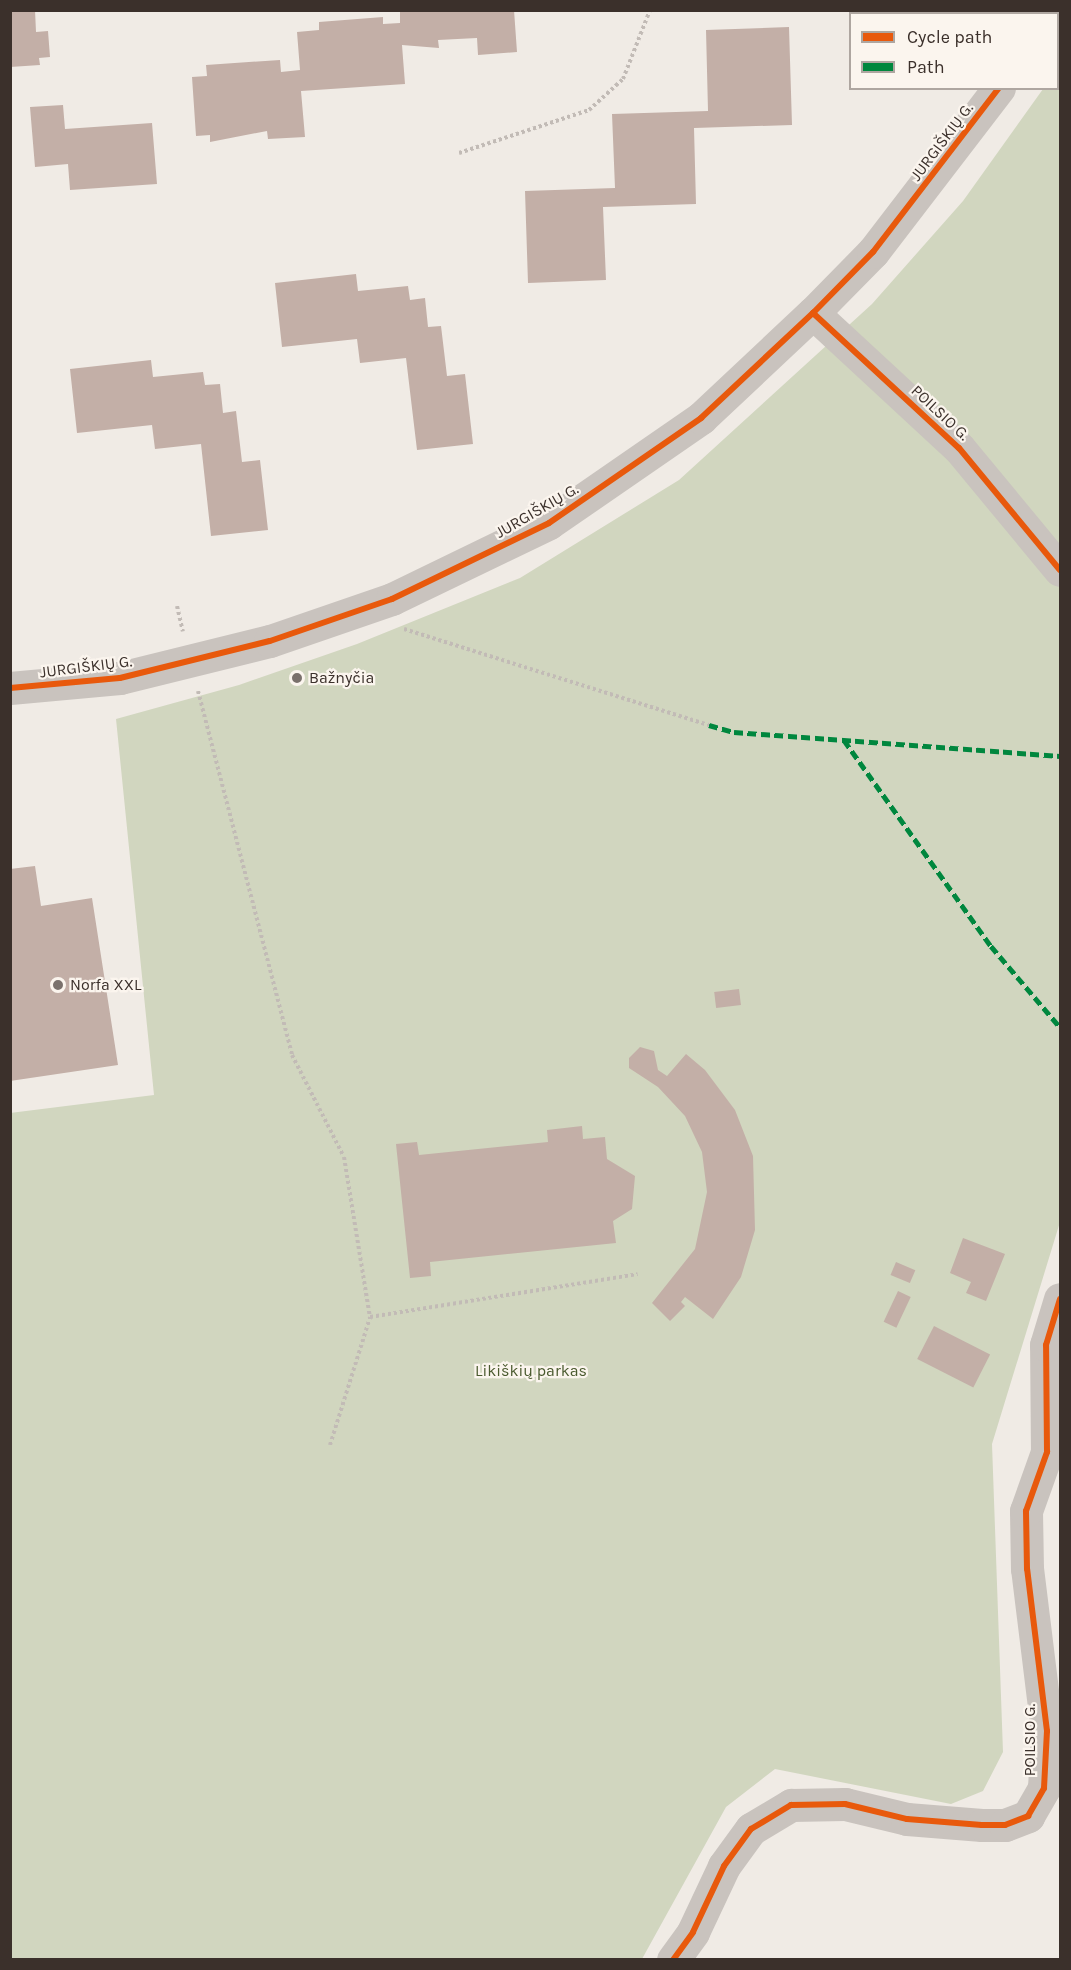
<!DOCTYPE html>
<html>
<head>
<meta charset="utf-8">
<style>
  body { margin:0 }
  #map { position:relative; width:1071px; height:1970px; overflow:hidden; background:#f0ebe5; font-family:Karla,sans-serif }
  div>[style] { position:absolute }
  .green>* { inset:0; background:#d1d6bf }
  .building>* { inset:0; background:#c3afa7; transform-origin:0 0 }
  .path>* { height:4px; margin-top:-2px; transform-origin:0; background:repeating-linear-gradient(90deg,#c2bbb6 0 3px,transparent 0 6px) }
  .minor>* { height:33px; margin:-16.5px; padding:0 16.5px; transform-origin:16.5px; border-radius:16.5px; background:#c9c3be }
  .quiet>* { height:4.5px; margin-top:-2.25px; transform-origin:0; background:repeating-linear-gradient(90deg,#00873e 0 9px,transparent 0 13.5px) }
  .cycleway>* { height:6px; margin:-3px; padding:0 3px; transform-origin:3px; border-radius:3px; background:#e8590c }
  .dots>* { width:16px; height:16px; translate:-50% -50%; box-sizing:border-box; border:3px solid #fbf5ee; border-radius:50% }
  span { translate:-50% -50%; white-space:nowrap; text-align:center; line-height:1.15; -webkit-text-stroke:4.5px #fbf5ee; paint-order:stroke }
  .street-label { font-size:16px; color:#3b302b }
  .poi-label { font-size:16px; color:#3b302b }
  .left { translate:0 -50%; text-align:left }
  .park-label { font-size:16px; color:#4a5a2e }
  .frame { position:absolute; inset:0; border:12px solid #3b302b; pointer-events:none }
  .legend { position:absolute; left:849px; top:12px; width:210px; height:78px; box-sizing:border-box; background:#fbf5ee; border:2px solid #aea6a0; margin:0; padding:8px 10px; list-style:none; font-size:18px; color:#3b302b }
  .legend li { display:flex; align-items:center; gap:12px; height:30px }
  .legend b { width:30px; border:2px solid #aea6a0 }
</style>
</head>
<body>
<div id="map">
  <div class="green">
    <i style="clip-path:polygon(1060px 49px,1060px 1222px,992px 1444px,1003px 1752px,983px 1791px,951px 1804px,775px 1769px,726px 1807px,642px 1959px,11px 1959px,10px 1113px,154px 1095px,116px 719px,239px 685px,357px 644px,520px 578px,679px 480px,872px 304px,963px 201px,1043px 89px,1058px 88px)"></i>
  </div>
  <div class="building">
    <i style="clip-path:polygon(10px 10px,35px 10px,36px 32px,48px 31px,50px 57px,39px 58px,40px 65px,10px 67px)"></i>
    <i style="clip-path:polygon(400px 10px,514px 10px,517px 52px,478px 55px,477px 38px,438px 40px,439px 48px,402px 45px,405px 84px,301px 91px,305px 137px,268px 139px,267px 131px,210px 142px,210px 135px,196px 136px,192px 77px,207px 76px,206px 65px,280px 60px,281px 72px,300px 70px,297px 32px,319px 30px,319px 22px,383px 17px,383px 24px,400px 23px)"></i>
    <i style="clip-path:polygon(789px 27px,792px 125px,694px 128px,696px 204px,603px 207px,606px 280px,528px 283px,525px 191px,615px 188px,612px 114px,708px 111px,706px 30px)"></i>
    <i style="clip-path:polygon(63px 105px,65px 129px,152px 123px,157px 184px,70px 190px,68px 164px,35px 167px,30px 107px)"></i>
    <i style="clip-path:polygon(356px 274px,358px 291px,408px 286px,410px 300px,425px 298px,428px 327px,441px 326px,447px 376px,465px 374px,473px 444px,417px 450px,406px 358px,360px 363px,357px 339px,282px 347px,275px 283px)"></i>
    <i style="clip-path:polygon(151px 360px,153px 377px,203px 372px,205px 385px,220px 384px,223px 413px,236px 411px,242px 462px,260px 460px,268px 530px,211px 536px,201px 444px,155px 449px,152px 425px,77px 433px,70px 369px)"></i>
    <i style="clip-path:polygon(35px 866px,41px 906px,92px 898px,118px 1065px,10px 1081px,10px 869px)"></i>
    <i style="left:739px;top:989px;width:16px;height:25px;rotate:83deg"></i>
    <i style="clip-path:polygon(640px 1047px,654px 1051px,658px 1070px,667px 1076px,686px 1054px,705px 1070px,735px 1110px,753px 1156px,755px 1230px,741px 1277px,713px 1319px,685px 1297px,681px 1302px,685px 1306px,670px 1321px,652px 1303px,695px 1249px,707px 1192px,702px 1152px,685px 1116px,658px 1087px,629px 1068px,629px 1058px)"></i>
    <i style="clip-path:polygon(582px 1126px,583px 1139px,605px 1137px,607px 1159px,635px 1176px,632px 1209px,613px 1221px,616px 1243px,430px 1262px,431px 1276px,410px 1278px,396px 1144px,417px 1142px,419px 1155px,548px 1142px,547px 1130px)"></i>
    <i style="clip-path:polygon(963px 1238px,1005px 1254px,986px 1301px,966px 1293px,971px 1282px,950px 1273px)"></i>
    <i style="left:896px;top:1262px;width:21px;height:14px;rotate:23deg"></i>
    <i style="left:898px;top:1291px;width:14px;height:34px;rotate:25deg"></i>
    <i style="left:934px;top:1326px;width:63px;height:37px;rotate:27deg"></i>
  </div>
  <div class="path">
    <i style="left:459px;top:153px;width:137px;rotate:-18.3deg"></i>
    <i style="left:589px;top:110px;width:46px;rotate:-42.4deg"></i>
    <i style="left:623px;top:79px;width:74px;rotate:-68.6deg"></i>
    <i style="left:177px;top:606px;width:26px;rotate:77deg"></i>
    <i style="left:404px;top:629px;width:320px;rotate:17.5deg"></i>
    <i style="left:198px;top:691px;width:376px;rotate:75.5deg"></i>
    <i style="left:292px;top:1055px;width:114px;rotate:63deg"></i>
    <i style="left:344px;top:1157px;width:162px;rotate:80.8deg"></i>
    <i style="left:370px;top:1317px;width:271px;rotate:-9.1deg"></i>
    <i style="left:330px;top:1445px;width:134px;rotate:-72.6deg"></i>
  </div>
  <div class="minor">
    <i style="left:1040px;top:14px;width:4px;rotate:-63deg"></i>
    <i style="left:813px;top:313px;width:199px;rotate:42.8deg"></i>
    <i style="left:959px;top:448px;width:158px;rotate:50.4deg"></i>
    <i style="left:10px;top:688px;width:110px;rotate:-5.2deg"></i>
    <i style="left:120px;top:678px;width:154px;rotate:-13.9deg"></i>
    <i style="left:270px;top:641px;width:129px;rotate:-19deg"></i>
    <i style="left:392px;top:599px;width:174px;rotate:-25.8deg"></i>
    <i style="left:549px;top:523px;width:185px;rotate:-34.6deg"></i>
    <i style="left:701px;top:418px;width:154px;rotate:-43.2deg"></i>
    <i style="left:813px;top:313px;width:86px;rotate:-45.5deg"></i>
    <i style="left:873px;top:252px;width:207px;rotate:-52.5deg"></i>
    <i style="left:673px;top:1960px;width:34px;rotate:-54deg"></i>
    <i style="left:693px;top:1932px;width:73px;rotate:-64.8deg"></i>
    <i style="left:724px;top:1866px;width:46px;rotate:-53.9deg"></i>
    <i style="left:751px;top:1829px;width:47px;rotate:-31deg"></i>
    <i style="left:791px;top:1805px;width:54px;rotate:-1.1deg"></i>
    <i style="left:845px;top:1804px;width:64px;rotate:13.6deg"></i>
    <i style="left:907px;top:1819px;width:75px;rotate:4.6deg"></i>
    <i style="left:982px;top:1825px;width:23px"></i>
    <i style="left:1005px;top:1825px;width:25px;rotate:-21deg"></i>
    <i style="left:1028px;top:1816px;width:32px;rotate:-60deg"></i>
    <i style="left:1044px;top:1788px;width:57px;rotate:-87deg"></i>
    <i style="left:1047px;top:1731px;width:163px;rotate:-97deg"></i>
    <i style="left:1027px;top:1569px;width:58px;rotate:-91deg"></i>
    <i style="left:1026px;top:1511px;width:63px;rotate:-70.4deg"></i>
    <i style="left:1047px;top:1452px;width:107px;rotate:-90.5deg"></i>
    <i style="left:1046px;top:1345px;width:48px;rotate:-73.1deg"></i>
  </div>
  <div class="quiet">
    <i style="left:709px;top:725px;width:26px;rotate:16deg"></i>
    <i style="left:734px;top:732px;width:327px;rotate:4.2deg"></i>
    <i style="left:844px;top:740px;width:253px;rotate:54.5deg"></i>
    <i style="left:991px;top:946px;width:106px;rotate:49.6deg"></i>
  </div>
  <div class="cycleway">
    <i style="left:813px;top:313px;width:199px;rotate:42.8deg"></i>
    <i style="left:959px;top:448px;width:158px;rotate:50.4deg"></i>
    <i style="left:10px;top:688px;width:110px;rotate:-5.2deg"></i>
    <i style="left:120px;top:678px;width:154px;rotate:-13.9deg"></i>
    <i style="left:270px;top:641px;width:129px;rotate:-19deg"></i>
    <i style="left:392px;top:599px;width:174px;rotate:-25.8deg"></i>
    <i style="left:549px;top:523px;width:185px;rotate:-34.6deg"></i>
    <i style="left:701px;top:418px;width:154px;rotate:-43.2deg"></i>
    <i style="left:813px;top:313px;width:86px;rotate:-45.5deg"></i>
    <i style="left:873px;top:252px;width:207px;rotate:-52.5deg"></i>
    <i style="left:673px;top:1960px;width:34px;rotate:-54deg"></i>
    <i style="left:693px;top:1932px;width:73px;rotate:-64.8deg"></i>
    <i style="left:724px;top:1866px;width:46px;rotate:-53.9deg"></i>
    <i style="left:751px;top:1829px;width:47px;rotate:-31deg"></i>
    <i style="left:791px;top:1805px;width:54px;rotate:-1.1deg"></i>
    <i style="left:845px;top:1804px;width:64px;rotate:13.6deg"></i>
    <i style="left:907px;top:1819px;width:75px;rotate:4.6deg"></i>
    <i style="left:982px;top:1825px;width:23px"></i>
    <i style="left:1005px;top:1825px;width:25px;rotate:-21deg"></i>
    <i style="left:1028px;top:1816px;width:32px;rotate:-60deg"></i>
    <i style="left:1044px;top:1788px;width:57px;rotate:-87deg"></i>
    <i style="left:1047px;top:1731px;width:163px;rotate:-97deg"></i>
    <i style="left:1027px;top:1569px;width:58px;rotate:-91deg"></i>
    <i style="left:1026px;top:1511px;width:63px;rotate:-70.4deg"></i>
    <i style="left:1047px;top:1452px;width:107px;rotate:-90.5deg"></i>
    <i style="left:1046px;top:1345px;width:48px;rotate:-73.1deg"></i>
  </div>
  <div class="dots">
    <i style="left:297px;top:678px;background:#7a716c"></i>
    <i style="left:58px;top:985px;background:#7a716c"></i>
  </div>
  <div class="street-label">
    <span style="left:942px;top:142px;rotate:-53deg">JURGIŠKIŲ G.</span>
    <span style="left:940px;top:413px;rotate:43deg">POILSIO G.</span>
    <span style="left:537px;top:511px;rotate:-30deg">JURGIŠKIŲ G.</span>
    <span style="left:86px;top:667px;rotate:-7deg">JURGIŠKIŲ G.</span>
    <span style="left:1030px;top:1740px;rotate:-90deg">POILSIO G.</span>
  </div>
  <div class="poi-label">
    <span class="left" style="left:309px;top:678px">Bažnyčia</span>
    <span class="left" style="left:70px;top:985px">Norfa XXL</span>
  </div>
  <div class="park-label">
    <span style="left:531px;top:1371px">Likiškių parkas</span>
  </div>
  <div class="frame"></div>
  <ul class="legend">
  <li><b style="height:8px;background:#e8590c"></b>Cycle path</li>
  <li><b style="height:8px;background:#00873e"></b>Path</li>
  </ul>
</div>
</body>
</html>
